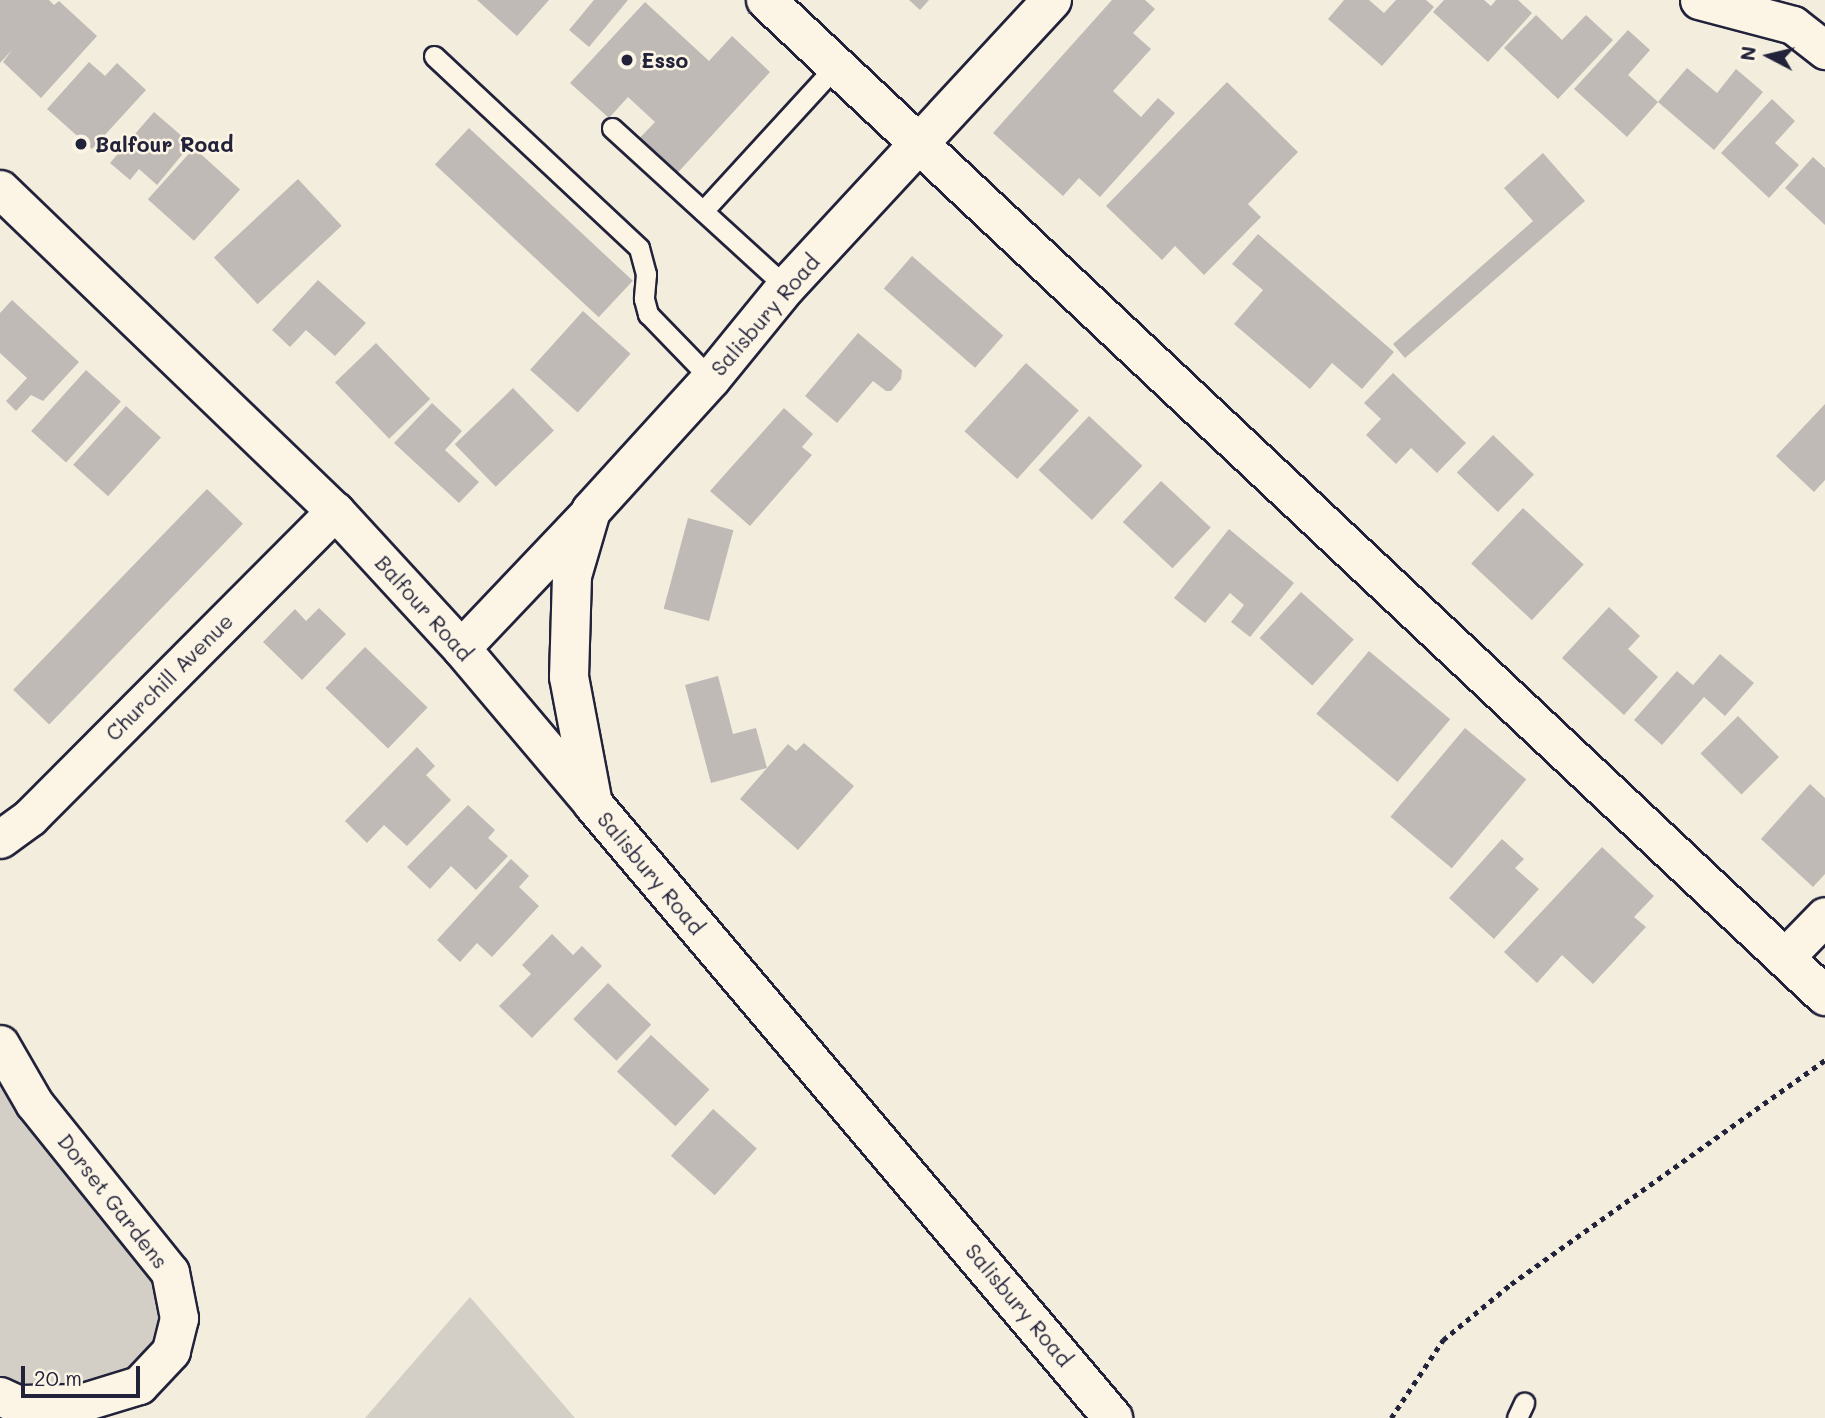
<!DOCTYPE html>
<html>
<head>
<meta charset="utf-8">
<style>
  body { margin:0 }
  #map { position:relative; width:1825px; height:1418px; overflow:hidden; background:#f3edde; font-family:Mali,sans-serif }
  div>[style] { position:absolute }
  .green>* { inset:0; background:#d4cfc6 }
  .building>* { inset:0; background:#bfbab6; transform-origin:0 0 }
  .path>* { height:4.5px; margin-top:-2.25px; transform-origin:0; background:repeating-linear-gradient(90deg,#22223b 0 5px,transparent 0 10px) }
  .roads { filter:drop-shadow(2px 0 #22223b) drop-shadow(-2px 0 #22223b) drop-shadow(0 2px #22223b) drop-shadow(0 -2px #22223b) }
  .lane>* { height:19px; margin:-9.5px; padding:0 9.5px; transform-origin:9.5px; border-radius:9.5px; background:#fcf5e5 }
  .street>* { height:37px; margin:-18.5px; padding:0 18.5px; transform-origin:18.5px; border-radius:18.5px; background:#fcf5e5 }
  .secondary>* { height:38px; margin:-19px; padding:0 19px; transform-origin:19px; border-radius:19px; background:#fcf5e5 }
  .primary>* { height:38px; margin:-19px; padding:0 19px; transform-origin:19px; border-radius:19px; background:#fcf5e5 }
  .dots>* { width:19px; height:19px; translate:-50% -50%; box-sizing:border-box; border:4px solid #fcf5e5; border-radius:50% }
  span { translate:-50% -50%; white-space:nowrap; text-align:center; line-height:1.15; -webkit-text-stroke:5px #fcf5e5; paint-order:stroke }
  .poi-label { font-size:21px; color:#22223b; font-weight:700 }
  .left { translate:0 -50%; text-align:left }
  .street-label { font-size:21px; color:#22223b }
  .north { position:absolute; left:1734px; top:21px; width:70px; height:70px; -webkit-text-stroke:5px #fcf5e5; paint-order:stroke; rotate:277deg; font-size:19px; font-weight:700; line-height:28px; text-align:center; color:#22223b }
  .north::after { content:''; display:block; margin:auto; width:24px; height:32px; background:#22223b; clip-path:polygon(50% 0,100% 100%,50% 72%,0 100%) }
  .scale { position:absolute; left:21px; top:1366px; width:119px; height:32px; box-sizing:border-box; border:4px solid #22223b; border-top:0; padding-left:9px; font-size:21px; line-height:24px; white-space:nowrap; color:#22223b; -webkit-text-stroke:5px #fcf5e5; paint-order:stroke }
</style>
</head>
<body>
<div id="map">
  <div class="green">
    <i style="clip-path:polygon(0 1044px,179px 1318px,139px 1385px,0 1396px)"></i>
    <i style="clip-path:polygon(470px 1297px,575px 1418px,365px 1418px)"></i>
  </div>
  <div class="building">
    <i style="clip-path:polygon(0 0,49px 0,54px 5px,59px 1px,97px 36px,41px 98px,3px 62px,12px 50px,0 63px)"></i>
    <i style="clip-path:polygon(477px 0,549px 0,517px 36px)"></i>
    <i style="clip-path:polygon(594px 0,628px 0,589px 47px,569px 30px)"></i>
    <i style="clip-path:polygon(909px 0,929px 0,920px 10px)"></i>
    <i style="clip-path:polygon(1112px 0,1145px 0,1155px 9px,1133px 33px,1151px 49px,1113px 91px,1141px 117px,1158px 98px,1175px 113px,1100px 197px,1079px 178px,1063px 196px,993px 133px)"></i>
    <i style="clip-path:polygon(1344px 0,1369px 0,1384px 13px,1396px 0,1426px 0,1434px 7px,1382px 66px,1328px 19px)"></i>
    <i style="clip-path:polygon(1444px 0,1484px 0,1491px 6px,1496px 0,1518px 0,1532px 13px,1488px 62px,1433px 12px)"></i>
    <i style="clip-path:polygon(645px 2px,709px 61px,732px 36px,770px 72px,671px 180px,633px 145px,655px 122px,628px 97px,609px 118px,570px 83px)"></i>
    <i style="clip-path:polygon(1536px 15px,1562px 40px,1586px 15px,1613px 40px,1558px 99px,1504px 48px)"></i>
    <i style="clip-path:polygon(1628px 30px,1650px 50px,1628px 75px,1658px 102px,1627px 137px,1574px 89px)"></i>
    <i style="clip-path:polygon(89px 62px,105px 76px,117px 63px,146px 90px,92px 149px,47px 109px)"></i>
    <i style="clip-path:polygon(1687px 68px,1717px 93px,1736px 69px,1763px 92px,1714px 150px,1658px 102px)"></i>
    <i style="clip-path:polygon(1227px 82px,1298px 152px,1248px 204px,1261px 217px,1204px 275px,1175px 246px,1162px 260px,1106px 206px)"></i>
    <i style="clip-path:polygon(1772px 99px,1795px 121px,1775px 143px,1799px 165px,1769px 198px,1721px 153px)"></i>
    <i style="clip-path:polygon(154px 112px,191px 144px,157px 185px,139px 169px,130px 180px,110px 163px)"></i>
    <i style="left:469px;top:128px;width:224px;height:50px;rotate:43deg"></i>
    <i style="left:194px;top:148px;width:62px;height:69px;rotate:42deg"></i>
    <i style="clip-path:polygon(1543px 153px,1585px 201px,1405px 358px,1393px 344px,1533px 221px,1504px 188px)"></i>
    <i style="clip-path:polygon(1813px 157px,1825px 168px,1825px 225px,1785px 188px)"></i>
    <i style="left:298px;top:179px;width:64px;height:115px;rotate:47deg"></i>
    <i style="clip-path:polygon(1258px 234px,1394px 352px,1362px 389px,1332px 363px,1310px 389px,1234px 324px,1263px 290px,1232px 264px)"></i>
    <i style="left:912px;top:256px;width:121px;height:43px;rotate:41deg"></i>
    <i style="clip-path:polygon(318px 280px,366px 323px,335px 356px,306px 330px,290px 347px,272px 330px)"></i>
    <i style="clip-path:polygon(12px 300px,79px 362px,43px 401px,31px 395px,16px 411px,6px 401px,27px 378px,0 353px,0 313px)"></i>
    <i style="left:583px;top:311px;width:64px;height:79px;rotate:42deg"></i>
    <i style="clip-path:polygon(858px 333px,902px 370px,901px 379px,891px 391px,886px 391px,873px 381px,837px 423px,805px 396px)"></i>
    <i style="left:376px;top:343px;width:78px;height:57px;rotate:46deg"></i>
    <i style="left:1026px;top:363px;width:71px;height:92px;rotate:42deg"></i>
    <i style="left:86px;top:370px;width:47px;height:82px;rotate:42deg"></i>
    <i style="clip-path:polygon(1393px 373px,1466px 443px,1437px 473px,1411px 448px,1396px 464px,1366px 435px,1381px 419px,1364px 403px)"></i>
    <i style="left:513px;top:388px;width:59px;height:81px;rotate:46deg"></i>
    <i style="clip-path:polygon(432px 403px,462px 431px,445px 450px,479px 482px,459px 503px,394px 443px)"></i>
    <i style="clip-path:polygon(1825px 404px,1825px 480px,1814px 492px,1776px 456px)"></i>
    <i style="left:126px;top:406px;width:47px;height:79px;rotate:42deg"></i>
    <i style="clip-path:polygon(784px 408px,813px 434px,802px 447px,812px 455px,750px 526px,710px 491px)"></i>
    <i style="left:1089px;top:416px;width:73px;height:74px;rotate:43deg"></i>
    <i style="left:1493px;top:435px;width:57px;height:52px;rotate:44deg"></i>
    <i style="left:1161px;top:481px;width:68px;height:56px;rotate:43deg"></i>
    <i style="left:207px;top:489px;width:50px;height:279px;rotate:44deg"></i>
    <i style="left:1523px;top:508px;width:83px;height:76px;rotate:43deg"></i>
    <i style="left:688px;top:518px;width:47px;height:94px;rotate:15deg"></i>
    <i style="clip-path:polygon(1229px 529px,1294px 583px,1250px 637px,1231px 622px,1244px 605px,1230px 593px,1205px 623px,1174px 598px)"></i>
    <i style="left:1301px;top:592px;width:71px;height:62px;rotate:42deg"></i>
    <i style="clip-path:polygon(1609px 607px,1640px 636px,1628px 649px,1658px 677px,1624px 715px,1562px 658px)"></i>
    <i style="clip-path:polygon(319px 608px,346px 634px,302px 680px,263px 642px,295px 609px,306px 621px)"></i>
    <i style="left:365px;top:647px;width:87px;height:57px;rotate:44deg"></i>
    <i style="left:1369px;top:651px;width:106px;height:82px;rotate:40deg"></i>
    <i style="clip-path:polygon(1720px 654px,1754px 683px,1725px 716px,1704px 697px,1662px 745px,1634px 720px,1677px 671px,1693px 685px)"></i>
    <i style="clip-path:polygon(718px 676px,733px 734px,756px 728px,767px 768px,711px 783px,685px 685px)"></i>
    <i style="left:1738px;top:716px;width:58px;height:53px;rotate:45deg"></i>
    <i style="left:1465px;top:728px;width:80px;height:116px;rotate:40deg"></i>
    <i style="clip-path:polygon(804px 743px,854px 786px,798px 850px,740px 799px,788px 744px,796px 751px)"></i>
    <i style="clip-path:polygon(417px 747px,435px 766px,426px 775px,451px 800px,407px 846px,384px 825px,367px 843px,345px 821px)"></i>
    <i style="clip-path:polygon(1810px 784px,1825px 798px,1825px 874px,1813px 887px,1761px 839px)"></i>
    <i style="clip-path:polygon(468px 805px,495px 830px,488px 838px,508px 856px,476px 890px,451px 866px,430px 889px,407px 867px)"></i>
    <i style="clip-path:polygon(1502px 839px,1524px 859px,1515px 868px,1539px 889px,1494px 939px,1449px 898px)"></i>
    <i style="clip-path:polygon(1602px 847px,1654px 896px,1634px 917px,1646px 927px,1593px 984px,1562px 955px,1537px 983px,1504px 952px)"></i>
    <i style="clip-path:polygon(511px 859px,529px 876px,519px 887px,539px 906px,492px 957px,477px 943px,460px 962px,437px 940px)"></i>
    <i style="clip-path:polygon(552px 934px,573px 955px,582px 946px,602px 966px,532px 1038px,499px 1006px,531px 974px,522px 965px)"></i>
    <i style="left:608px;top:983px;width:60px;height:50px;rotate:44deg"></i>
    <i style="left:651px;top:1035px;width:80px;height:50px;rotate:43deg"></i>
    <i style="left:713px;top:1109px;width:59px;height:63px;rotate:42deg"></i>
  </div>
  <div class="path">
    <i style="left:1391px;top:1418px;width:94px;rotate:-56.3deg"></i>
    <i style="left:1443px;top:1340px;width:88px;rotate:-39.5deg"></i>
    <i style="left:1511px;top:1284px;width:386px;rotate:-35.5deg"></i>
  </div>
  <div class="roads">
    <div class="lane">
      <i style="left:434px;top:56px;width:281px;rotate:43.1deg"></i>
      <i style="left:639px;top:248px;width:27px;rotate:75deg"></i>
      <i style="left:646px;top:274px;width:25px;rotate:95deg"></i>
      <i style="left:644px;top:299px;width:16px;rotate:75deg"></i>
      <i style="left:648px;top:314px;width:91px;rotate:45.9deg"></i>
      <i style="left:612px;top:128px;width:236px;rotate:42.4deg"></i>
      <i style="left:703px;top:211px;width:198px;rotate:-47.5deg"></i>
      <i style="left:1517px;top:1418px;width:17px;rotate:-65deg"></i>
    </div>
    <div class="street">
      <i style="left:1699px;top:0;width:97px;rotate:14.9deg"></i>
      <i style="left:1793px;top:25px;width:41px;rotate:38deg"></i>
      <i style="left:0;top:189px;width:465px;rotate:43.9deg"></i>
      <i style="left:335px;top:511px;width:186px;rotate:47.4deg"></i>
      <i style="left:461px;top:648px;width:204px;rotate:49.8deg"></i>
      <i style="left:461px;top:648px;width:189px;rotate:-46.5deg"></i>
      <i style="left:0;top:839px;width:37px;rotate:-36deg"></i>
      <i style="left:30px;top:817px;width:432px;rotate:-45.1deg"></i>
      <i style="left:1785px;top:957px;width:57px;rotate:-45.7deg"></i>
      <i style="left:0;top:1044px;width:68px;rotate:60deg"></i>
      <i style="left:34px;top:1103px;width:217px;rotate:51.2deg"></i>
      <i style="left:170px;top:1272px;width:47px;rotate:78.9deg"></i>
      <i style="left:179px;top:1318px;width:34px;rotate:104deg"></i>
      <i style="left:171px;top:1351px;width:47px;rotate:133.3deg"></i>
      <i style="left:139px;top:1385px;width:62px;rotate:163deg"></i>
      <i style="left:80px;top:1403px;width:63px;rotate:179.1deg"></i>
      <i style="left:17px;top:1404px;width:19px;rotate:-155deg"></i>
    </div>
    <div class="secondary">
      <i style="left:1052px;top:0;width:391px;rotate:132.8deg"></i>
      <i style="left:786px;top:287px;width:119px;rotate:129.2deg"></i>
      <i style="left:711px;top:379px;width:178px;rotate:132.3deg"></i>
      <i style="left:591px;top:511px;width:68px;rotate:106.3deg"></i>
      <i style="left:572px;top:576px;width:101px;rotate:91.7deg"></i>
      <i style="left:569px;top:677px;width:129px;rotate:79.3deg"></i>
      <i style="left:593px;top:804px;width:805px;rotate:49.74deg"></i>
    </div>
    <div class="primary">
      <i style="left:766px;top:0;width:1454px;rotate:43.24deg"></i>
    </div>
  </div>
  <div class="dots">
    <i style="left:627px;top:60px;background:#22223b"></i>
    <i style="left:81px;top:144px;background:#22223b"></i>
  </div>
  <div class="poi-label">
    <span class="left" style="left:641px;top:60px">Esso</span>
    <span class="left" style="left:95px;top:144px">Balfour Road</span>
  </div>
  <div class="street-label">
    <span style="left:765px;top:315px;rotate:-49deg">Salisbury Road</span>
    <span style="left:424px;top:608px;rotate:48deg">Balfour Road</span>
    <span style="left:169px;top:677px;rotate:-45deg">Churchill Avenue</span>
    <span style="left:651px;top:873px;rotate:50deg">Salisbury Road</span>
    <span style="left:113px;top:1201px;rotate:52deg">Dorset Gardens</span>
    <span style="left:1019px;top:1305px;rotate:50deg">Salisbury Road</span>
  </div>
  <div class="north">N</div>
  <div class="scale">20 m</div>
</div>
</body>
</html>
